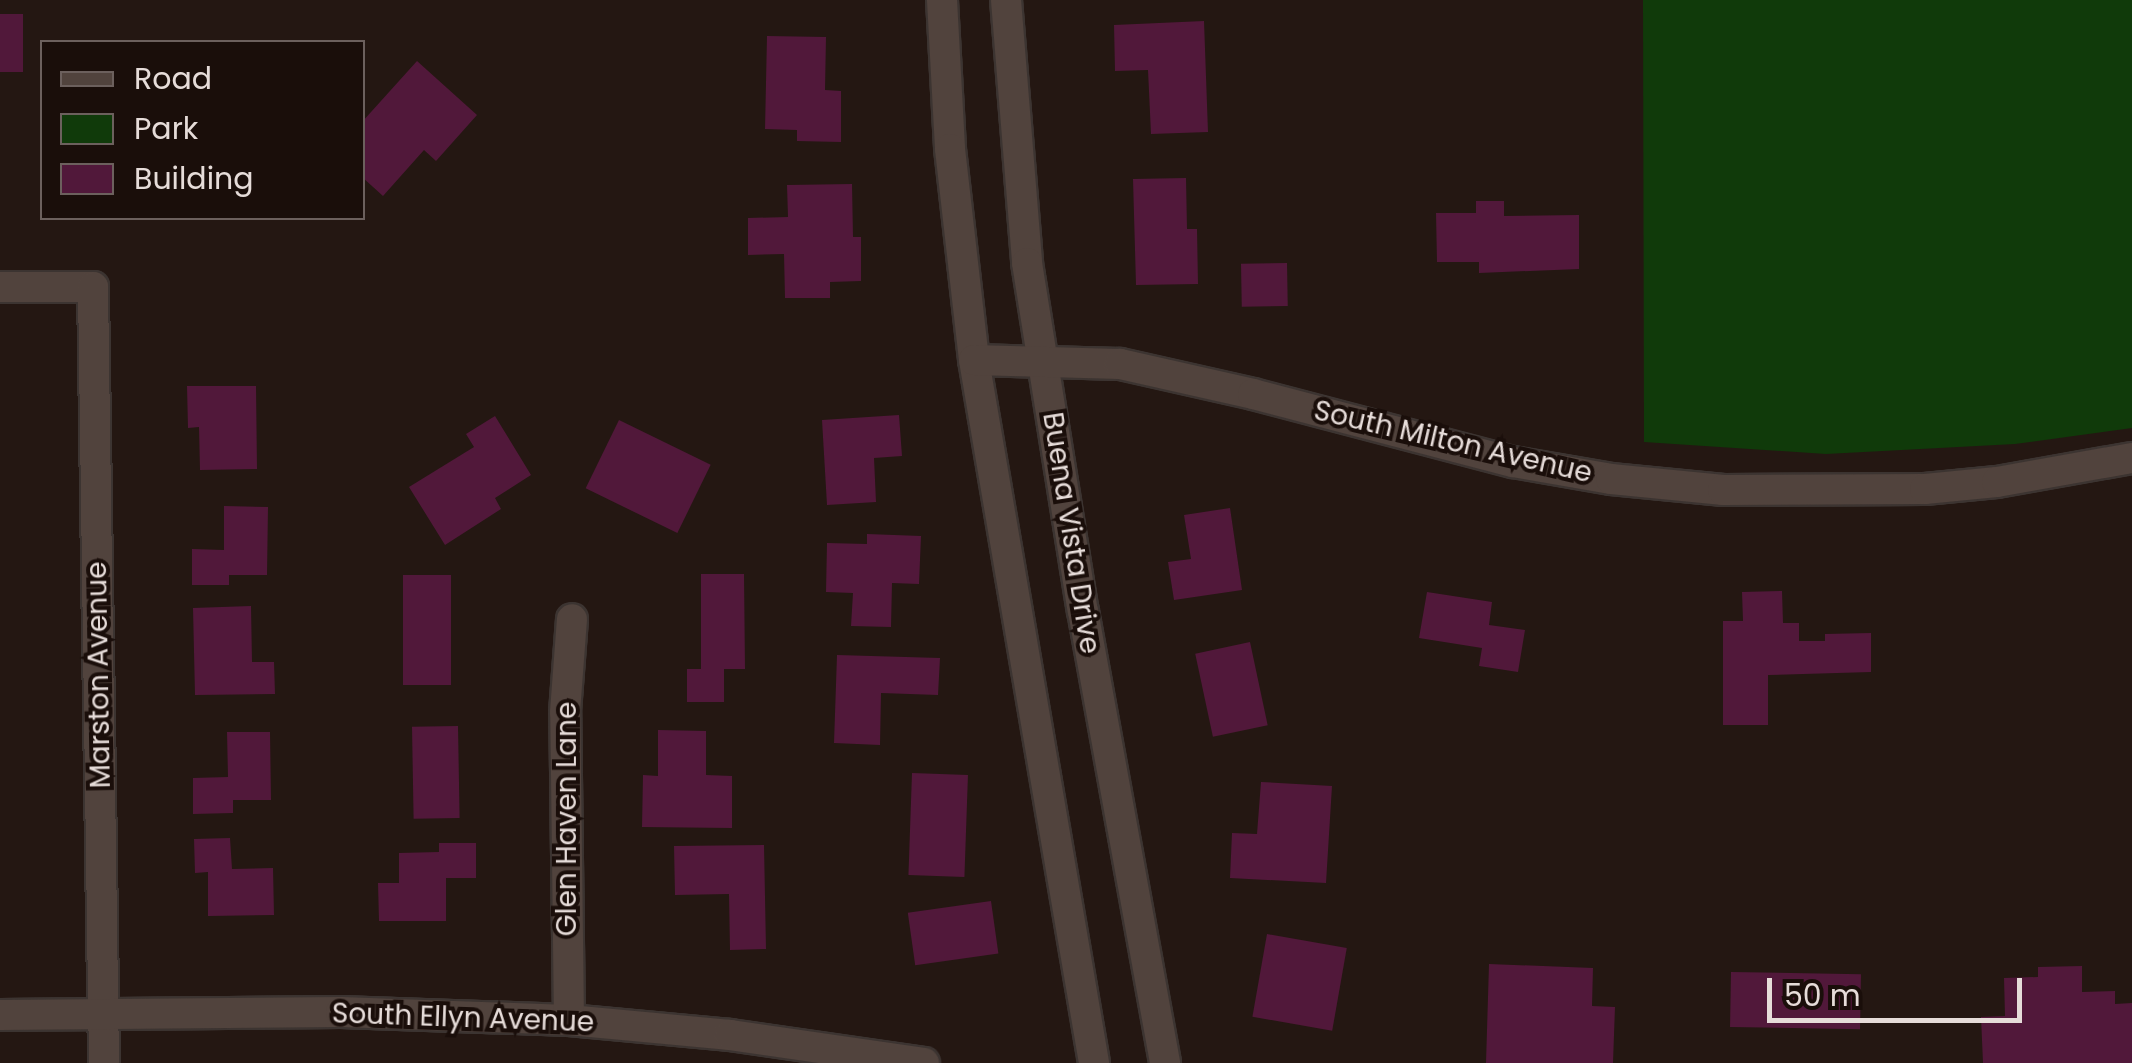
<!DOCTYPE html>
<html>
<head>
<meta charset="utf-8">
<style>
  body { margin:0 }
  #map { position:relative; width:2132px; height:1063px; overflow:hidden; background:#241712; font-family:Poppins,sans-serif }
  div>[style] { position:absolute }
  .green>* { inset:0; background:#103a0a }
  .building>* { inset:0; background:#51183a; transform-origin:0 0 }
  .roads { filter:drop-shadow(2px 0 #3c3431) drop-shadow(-2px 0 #3c3431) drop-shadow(0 2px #3c3431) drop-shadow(0 -2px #3c3431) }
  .minor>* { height:30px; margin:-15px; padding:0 15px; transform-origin:15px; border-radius:15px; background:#51433d }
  span { translate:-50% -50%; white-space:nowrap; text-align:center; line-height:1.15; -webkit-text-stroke:8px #1a0e0a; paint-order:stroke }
  .street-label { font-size:28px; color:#e6dcd9 }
  .legend { position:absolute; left:40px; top:40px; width:325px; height:180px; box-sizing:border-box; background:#1a0e0a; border:2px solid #6c605d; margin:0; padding:12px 18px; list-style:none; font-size:30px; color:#e6dcd9 }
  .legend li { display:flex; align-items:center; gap:20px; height:50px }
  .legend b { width:50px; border:2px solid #6c605d }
  .scale { position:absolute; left:1767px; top:978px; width:255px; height:45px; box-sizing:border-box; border:5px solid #e6dcd9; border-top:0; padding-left:12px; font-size:30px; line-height:35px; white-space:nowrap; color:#e6dcd9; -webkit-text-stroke:8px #1a0e0a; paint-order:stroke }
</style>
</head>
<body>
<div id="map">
  <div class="green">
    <i style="clip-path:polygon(1643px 0,2132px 0,2132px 428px,2015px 444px,1826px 454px,1644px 442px)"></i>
  </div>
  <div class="building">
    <i style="left:0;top:14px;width:23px;height:58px"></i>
    <i style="clip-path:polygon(1204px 21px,1208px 132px,1151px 134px,1148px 70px,1115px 71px,1114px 25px)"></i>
    <i style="clip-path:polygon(767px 36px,826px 37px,825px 90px,841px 91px,841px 142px,797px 141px,797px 130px,765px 129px)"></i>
    <i style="clip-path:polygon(417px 61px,477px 115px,436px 161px,424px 150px,383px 196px,362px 177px,362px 122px)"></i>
    <i style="clip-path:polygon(1186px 178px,1187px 229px,1197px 229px,1198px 284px,1136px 285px,1133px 179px)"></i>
    <i style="clip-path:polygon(852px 184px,853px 237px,861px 237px,861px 281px,830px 282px,830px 298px,785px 298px,784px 254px,748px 255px,748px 218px,788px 217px,787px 185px)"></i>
    <i style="clip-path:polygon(1476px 201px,1504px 201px,1504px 216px,1579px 215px,1579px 269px,1479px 273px,1479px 262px,1437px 262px,1436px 213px,1476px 213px)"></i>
    <i style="left:1287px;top:263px;width:43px;height:46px;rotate:89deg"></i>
    <i style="clip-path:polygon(187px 386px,256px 386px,257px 469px,200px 470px,199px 427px,188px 428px)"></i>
    <i style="clip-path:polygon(899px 415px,902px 456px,874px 458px,876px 502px,827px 505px,822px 420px)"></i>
    <i style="clip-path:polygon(495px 416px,531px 475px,495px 498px,501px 509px,445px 545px,409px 487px,474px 447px,466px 434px)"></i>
    <i style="left:619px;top:420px;width:102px;height:76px;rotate:26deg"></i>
    <i style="clip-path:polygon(224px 506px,268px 507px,267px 575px,229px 575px,229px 585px,192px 585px,192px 549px,224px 550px)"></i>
    <i style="clip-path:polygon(1230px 508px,1242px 590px,1174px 600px,1168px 562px,1191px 559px,1184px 515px)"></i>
    <i style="clip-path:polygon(867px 534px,921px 536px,919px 584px,892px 583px,891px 627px,851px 626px,853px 593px,826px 592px,827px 543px,867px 544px)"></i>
    <i style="clip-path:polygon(701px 574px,744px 574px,745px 669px,724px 669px,724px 702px,687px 702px,687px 669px,701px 669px)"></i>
    <i style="left:403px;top:575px;width:48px;height:110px"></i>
    <i style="clip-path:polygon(1782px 591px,1783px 623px,1799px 623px,1799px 641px,1825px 641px,1825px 634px,1871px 633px,1871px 672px,1768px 675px,1768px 725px,1723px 725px,1723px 621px,1743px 621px,1742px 592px)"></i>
    <i style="clip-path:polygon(1427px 592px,1492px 602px,1489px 625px,1525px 630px,1518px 672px,1479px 666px,1482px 648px,1419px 638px)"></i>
    <i style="clip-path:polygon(251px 606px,252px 662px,274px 662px,275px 694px,195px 695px,193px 608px)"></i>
    <i style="left:1250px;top:642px;width:85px;height:56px;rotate:78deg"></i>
    <i style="clip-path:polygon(837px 655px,940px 658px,938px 695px,881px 693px,880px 745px,834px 743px)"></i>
    <i style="left:458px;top:726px;width:92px;height:46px;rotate:89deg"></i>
    <i style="clip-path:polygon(658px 730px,706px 731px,706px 775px,732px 776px,732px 828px,642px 827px,643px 775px,658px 776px)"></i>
    <i style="clip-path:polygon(227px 732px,270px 732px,271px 800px,233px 800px,233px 813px,193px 814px,193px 778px,228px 777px)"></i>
    <i style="left:912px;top:773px;width:56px;height:102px;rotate:2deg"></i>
    <i style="clip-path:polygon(1261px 782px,1332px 786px,1326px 883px,1230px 878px,1232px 833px,1257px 834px)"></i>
    <i style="clip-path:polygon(230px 838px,232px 869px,273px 868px,274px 915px,208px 916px,208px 872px,195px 873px,194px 839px)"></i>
    <i style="clip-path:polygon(439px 843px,476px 843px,476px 878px,446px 878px,446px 921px,379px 921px,378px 883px,399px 883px,399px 853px,439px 852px)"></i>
    <i style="clip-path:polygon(764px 845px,766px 949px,730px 950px,729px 894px,675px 895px,674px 846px)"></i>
    <i style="left:991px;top:901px;width:53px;height:84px;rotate:82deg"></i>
    <i style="left:1267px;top:934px;width:81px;height:84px;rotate:10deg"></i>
    <i style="clip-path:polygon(1489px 964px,1593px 968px,1592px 1006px,1615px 1007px,1613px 1063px,1486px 1063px)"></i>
    <i style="clip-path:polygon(2082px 966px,2082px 992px,2115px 991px,2115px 1004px,2132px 1003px,2132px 1063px,1983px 1063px,1981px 1017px,2005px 1016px,2004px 978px,2038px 977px,2038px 967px)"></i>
    <i style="left:1731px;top:972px;width:130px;height:55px;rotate:1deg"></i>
  </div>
  <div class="roads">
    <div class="minor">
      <i style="left:942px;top:0;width:149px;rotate:86.9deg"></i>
      <i style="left:950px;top:149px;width:212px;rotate:83.5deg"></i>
      <i style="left:974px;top:360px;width:713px;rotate:80.31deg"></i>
      <i style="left:1006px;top:0;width:264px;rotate:85.4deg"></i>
      <i style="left:1027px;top:263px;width:352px;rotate:80.9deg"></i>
      <i style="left:1083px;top:611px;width:459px;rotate:79.7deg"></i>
      <i style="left:0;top:287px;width:93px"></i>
      <i style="left:93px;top:287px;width:776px;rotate:89.19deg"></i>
      <i style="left:974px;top:360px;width:146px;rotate:1.6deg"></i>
      <i style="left:1120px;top:364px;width:136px;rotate:12.7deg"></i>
      <i style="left:1253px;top:394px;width:269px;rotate:14.7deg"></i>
      <i style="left:1513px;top:462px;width:99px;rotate:9.8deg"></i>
      <i style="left:1611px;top:479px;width:113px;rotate:5.6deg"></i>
      <i style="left:1723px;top:490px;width:202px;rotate:-0.3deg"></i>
      <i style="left:1925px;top:489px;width:72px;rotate:-5.6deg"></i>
      <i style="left:1997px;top:482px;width:137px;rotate:-10.1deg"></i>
      <i style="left:0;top:1015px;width:341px;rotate:-0.5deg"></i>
      <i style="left:341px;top:1012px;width:228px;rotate:2deg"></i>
      <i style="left:569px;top:1020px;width:162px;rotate:5.3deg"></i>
      <i style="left:730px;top:1035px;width:196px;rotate:8.2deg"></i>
      <i style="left:569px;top:1020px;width:308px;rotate:-90.7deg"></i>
      <i style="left:565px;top:712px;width:93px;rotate:-85.7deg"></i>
    </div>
  </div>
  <div class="street-label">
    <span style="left:1453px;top:442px;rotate:13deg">South Milton Avenue</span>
    <span style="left:1071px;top:533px;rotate:81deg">Buena Vista Drive</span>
    <span style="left:99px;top:675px;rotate:-91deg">Marston Avenue</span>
    <span style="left:567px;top:819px;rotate:-90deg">Glen Haven Lane</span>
    <span style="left:463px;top:1018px;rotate:2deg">South Ellyn Avenue</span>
  </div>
  <ul class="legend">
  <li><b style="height:12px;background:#51433d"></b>Road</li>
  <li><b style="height:28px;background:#103a0a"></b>Park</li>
  <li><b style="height:28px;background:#51183a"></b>Building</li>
  </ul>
  <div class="scale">50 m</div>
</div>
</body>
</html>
